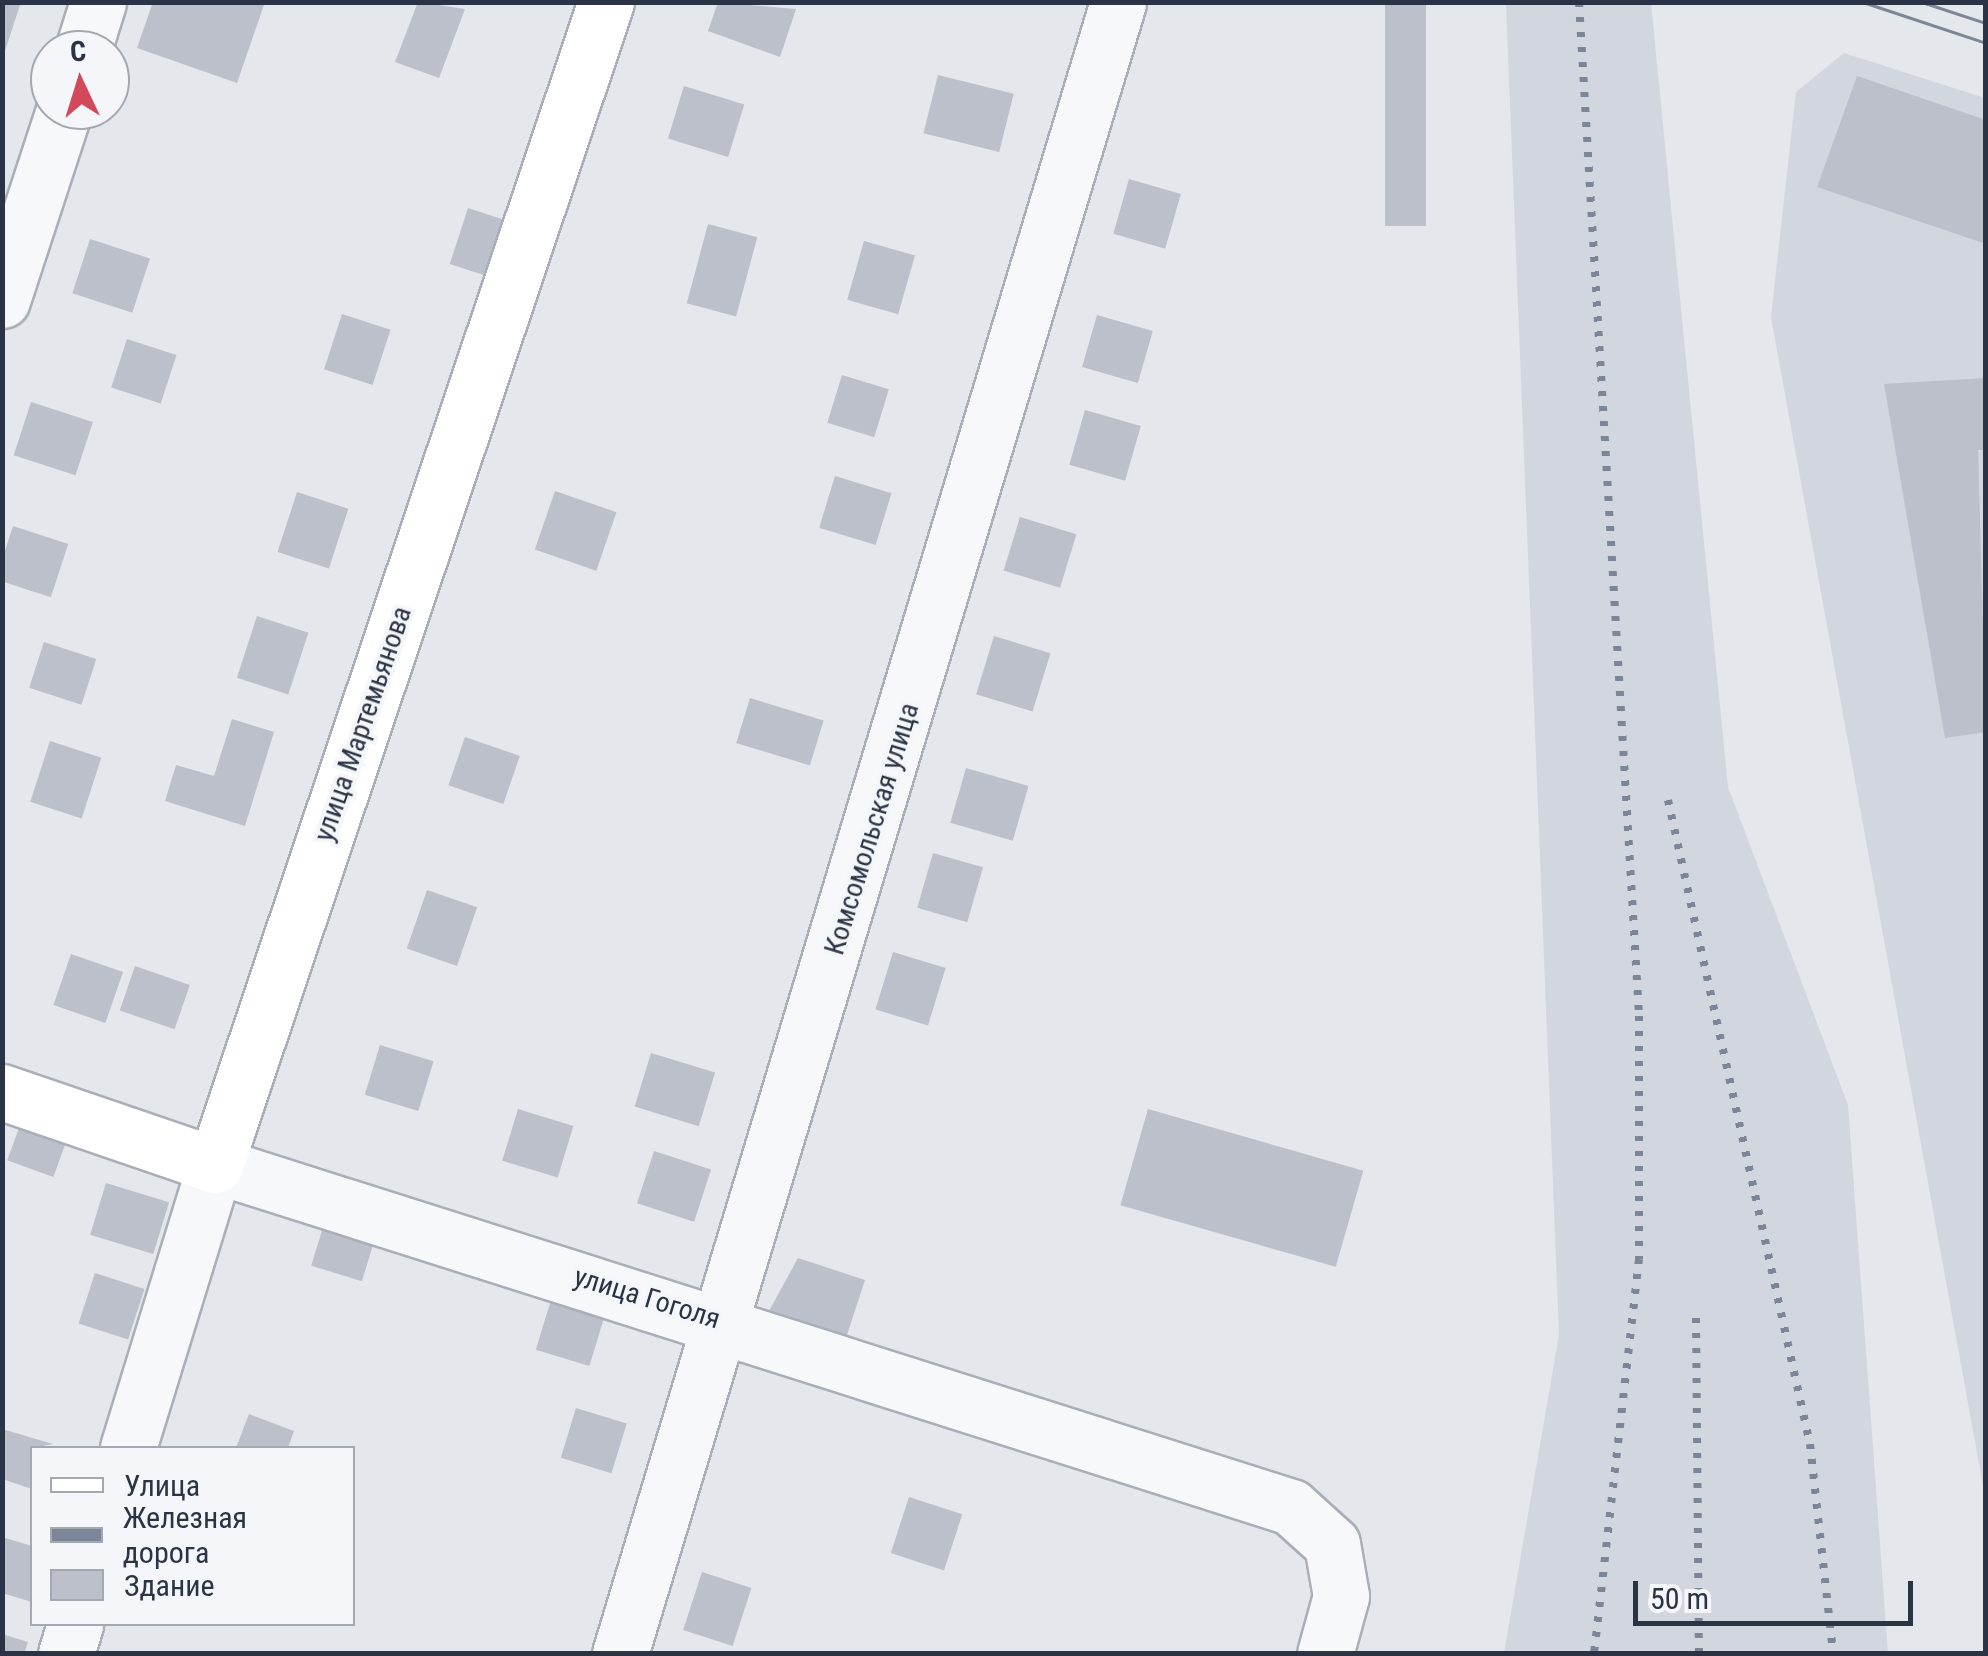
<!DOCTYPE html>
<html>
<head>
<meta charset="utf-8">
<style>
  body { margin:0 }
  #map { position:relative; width:1988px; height:1656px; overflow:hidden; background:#e4e7ec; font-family:"Roboto Condensed",sans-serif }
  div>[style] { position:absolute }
  .built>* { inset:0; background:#d2d6de }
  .building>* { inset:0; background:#bbc0ca; transform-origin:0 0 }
  .roads { filter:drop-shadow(2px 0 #a9aeb7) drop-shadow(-2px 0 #a9aeb7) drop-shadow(0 2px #a9aeb7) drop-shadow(0 -2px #a9aeb7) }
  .minor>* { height:55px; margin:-27.5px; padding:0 27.5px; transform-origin:27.5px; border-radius:27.5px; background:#f7f8fa }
  .major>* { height:55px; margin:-27.5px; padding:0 27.5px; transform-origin:27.5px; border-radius:27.5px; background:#fff }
  .tram>* { height:2.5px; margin:-1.25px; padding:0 1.25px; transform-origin:1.25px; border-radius:1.25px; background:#7d8696 }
  .rail>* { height:8px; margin-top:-4px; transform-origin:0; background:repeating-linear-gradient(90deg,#7d8696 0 5px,transparent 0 15px) }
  span { translate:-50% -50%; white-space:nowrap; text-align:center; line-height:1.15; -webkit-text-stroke:8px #f4f6f9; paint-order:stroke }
  .street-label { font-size:28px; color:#2b3445 }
  .frame { position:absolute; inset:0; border:5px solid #2b3445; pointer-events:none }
  .legend { position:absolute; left:30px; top:1446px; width:325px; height:180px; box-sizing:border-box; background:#f4f6f9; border:2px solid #a4a8b1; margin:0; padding:12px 18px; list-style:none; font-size:30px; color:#2b3445 }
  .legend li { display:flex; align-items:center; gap:20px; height:50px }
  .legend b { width:50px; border:2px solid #a4a8b1 }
  .north { position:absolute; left:30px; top:30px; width:100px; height:100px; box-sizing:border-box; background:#f4f6f9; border:2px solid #a4a8b1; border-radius:50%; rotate:356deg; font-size:28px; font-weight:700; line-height:40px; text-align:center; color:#2b3445 }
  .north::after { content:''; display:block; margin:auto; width:35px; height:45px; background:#d1495b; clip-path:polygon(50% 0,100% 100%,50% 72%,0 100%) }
  .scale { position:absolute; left:1633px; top:1581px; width:280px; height:45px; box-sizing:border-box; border:5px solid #2b3445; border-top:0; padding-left:12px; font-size:30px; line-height:35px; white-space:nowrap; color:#2b3445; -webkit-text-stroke:8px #f4f6f9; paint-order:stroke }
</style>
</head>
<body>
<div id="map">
  <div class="built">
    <i style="clip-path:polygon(1506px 3px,1651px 3px,1728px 787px,1848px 1105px,1888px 1653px,1504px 1653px,1559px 1335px)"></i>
    <i style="clip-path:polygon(1844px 53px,1985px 98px,1985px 1497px,1771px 317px,1796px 92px)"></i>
  </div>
  <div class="building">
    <i style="clip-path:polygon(2px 2px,21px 2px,3px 57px,2px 57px)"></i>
    <i style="clip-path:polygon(153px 2px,265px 2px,237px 83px,137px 48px)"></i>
    <i style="clip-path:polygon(418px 2px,465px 9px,439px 78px,395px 62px)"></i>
    <i style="clip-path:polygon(718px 2px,796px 9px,780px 57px,708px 31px)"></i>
    <i style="left:1385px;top:2px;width:41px;height:224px"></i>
    <i style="left:938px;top:75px;width:78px;height:60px;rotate:14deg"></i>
    <i style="clip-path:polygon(1857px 76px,1986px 120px,1986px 244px,1817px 187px)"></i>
    <i style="left:684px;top:86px;width:63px;height:55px;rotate:17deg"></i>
    <i style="left:1129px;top:179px;width:54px;height:57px;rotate:16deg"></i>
    <i style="left:468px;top:208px;width:54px;height:59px;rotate:18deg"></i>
    <i style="left:708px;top:224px;width:51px;height:82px;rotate:15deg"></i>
    <i style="left:90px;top:239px;width:63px;height:57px;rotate:18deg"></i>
    <i style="left:864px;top:241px;width:53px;height:61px;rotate:16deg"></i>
    <i style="left:342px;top:314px;width:51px;height:58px;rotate:18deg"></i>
    <i style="left:1097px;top:315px;width:58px;height:54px;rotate:16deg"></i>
    <i style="left:127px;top:339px;width:52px;height:51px;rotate:18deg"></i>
    <i style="left:842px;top:375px;width:49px;height:50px;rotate:17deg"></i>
    <i style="clip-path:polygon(1986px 378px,1986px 450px,1978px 450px,1986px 732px,1945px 738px,1884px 384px)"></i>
    <i style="left:31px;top:402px;width:65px;height:56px;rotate:18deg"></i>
    <i style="left:1085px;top:410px;width:58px;height:57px;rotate:16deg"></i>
    <i style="left:835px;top:476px;width:59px;height:54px;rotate:17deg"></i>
    <i style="left:555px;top:491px;width:65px;height:62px;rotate:19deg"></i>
    <i style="left:297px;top:492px;width:54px;height:63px;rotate:18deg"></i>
    <i style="left:1020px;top:517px;width:59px;height:56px;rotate:17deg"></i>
    <i style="left:13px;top:526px;width:58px;height:56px;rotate:18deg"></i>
    <i style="left:257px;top:616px;width:54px;height:65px;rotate:18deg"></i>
    <i style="left:994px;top:636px;width:59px;height:61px;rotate:17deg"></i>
    <i style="left:44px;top:642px;width:55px;height:48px;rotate:18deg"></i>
    <i style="left:750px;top:698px;width:77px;height:47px;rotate:17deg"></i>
    <i style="clip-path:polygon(232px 719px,274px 732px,245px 826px,165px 801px,176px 765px,214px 776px)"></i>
    <i style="left:465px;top:737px;width:58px;height:51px;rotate:19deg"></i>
    <i style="left:50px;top:741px;width:54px;height:64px;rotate:18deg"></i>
    <i style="left:966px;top:768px;width:65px;height:57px;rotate:16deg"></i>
    <i style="left:933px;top:853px;width:52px;height:57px;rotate:16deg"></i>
    <i style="left:427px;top:890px;width:53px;height:62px;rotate:19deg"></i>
    <i style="left:893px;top:952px;width:55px;height:60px;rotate:17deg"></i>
    <i style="left:71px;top:954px;width:55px;height:54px;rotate:19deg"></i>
    <i style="left:135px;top:966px;width:58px;height:47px;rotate:19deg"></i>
    <i style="left:380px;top:1045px;width:56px;height:52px;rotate:17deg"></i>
    <i style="left:651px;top:1053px;width:67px;height:56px;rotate:17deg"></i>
    <i style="left:518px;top:1109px;width:58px;height:54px;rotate:17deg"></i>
    <i style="left:1148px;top:1109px;width:224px;height:100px;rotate:16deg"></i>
    <i style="left:23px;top:1117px;width:49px;height:46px;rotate:20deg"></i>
    <i style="left:654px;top:1151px;width:60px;height:55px;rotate:18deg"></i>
    <i style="left:106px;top:1183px;width:66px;height:54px;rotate:17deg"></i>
    <i style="left:327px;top:1214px;width:53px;height:54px;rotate:17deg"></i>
    <i style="clip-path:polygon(798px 1258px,865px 1280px,846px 1338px,768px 1313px)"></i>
    <i style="left:95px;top:1273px;width:52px;height:53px;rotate:18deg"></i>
    <i style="left:551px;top:1300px;width:56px;height:52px;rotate:17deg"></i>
    <i style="left:576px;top:1408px;width:53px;height:52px;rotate:17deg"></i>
    <i style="clip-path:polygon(249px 1414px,294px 1431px,288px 1448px,236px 1448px)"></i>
    <i style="clip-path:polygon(2px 1429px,53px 1444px,32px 1448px,32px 1489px,2px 1479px)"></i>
    <i style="left:909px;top:1497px;width:56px;height:59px;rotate:18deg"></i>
    <i style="clip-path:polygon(2px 1537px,32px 1546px,32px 1602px,2px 1593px)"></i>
    <i style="left:702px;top:1572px;width:52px;height:61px;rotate:18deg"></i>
    <i style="clip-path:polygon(2px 1634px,28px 1642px,24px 1654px,2px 1654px)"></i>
  </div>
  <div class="roads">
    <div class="minor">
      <i style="left:83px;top:50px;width:50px;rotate:-72.6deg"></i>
      <i style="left:2px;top:300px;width:200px;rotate:-71.9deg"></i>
      <i style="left:128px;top:1448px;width:296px;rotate:-72.9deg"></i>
      <i style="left:215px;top:1165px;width:1129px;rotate:17.63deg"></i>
      <i style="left:1291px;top:1507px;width:55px;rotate:42.1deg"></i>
      <i style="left:1332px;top:1544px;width:53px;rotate:80.2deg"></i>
      <i style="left:1341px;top:1596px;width:60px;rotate:105.4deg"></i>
      <i style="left:66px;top:1654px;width:31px;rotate:-73deg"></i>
      <i style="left:620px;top:1654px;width:1725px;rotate:-73.22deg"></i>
    </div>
    <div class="major">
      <i style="left:2px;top:1092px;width:225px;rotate:18.9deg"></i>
      <i style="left:215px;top:1165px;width:1227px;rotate:-71.42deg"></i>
    </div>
  </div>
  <div class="tram">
    <i style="left:1863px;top:2px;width:130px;rotate:18.4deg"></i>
    <i style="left:1922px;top:2px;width:67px;rotate:18.2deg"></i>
  </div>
  <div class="rail">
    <i style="left:1579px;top:2px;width:1016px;rotate:86.61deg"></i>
    <i style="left:1639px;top:1016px;width:243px;rotate:90deg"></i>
    <i style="left:1639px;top:1259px;width:398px;rotate:96.5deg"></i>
    <i style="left:1668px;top:800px;width:659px;rotate:77.57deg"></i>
    <i style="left:1810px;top:1444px;width:211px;rotate:83.7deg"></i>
    <i style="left:1696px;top:1318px;width:336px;rotate:89.5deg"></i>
  </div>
  <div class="street-label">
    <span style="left:363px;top:724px;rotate:-71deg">улица Мартемьянова</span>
    <span style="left:872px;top:829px;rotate:-73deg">Комсомольская улица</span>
    <span style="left:647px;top:1298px;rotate:17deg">улица Гоголя</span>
  </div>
  <div class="frame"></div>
  <ul class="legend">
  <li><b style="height:12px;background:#fff"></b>Улица</li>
  <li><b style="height:12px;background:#7d8696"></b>Железная дорога</li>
  <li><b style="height:28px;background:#bbc0ca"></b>Здание</li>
  </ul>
  <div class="north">С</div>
  <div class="scale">50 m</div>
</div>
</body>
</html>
